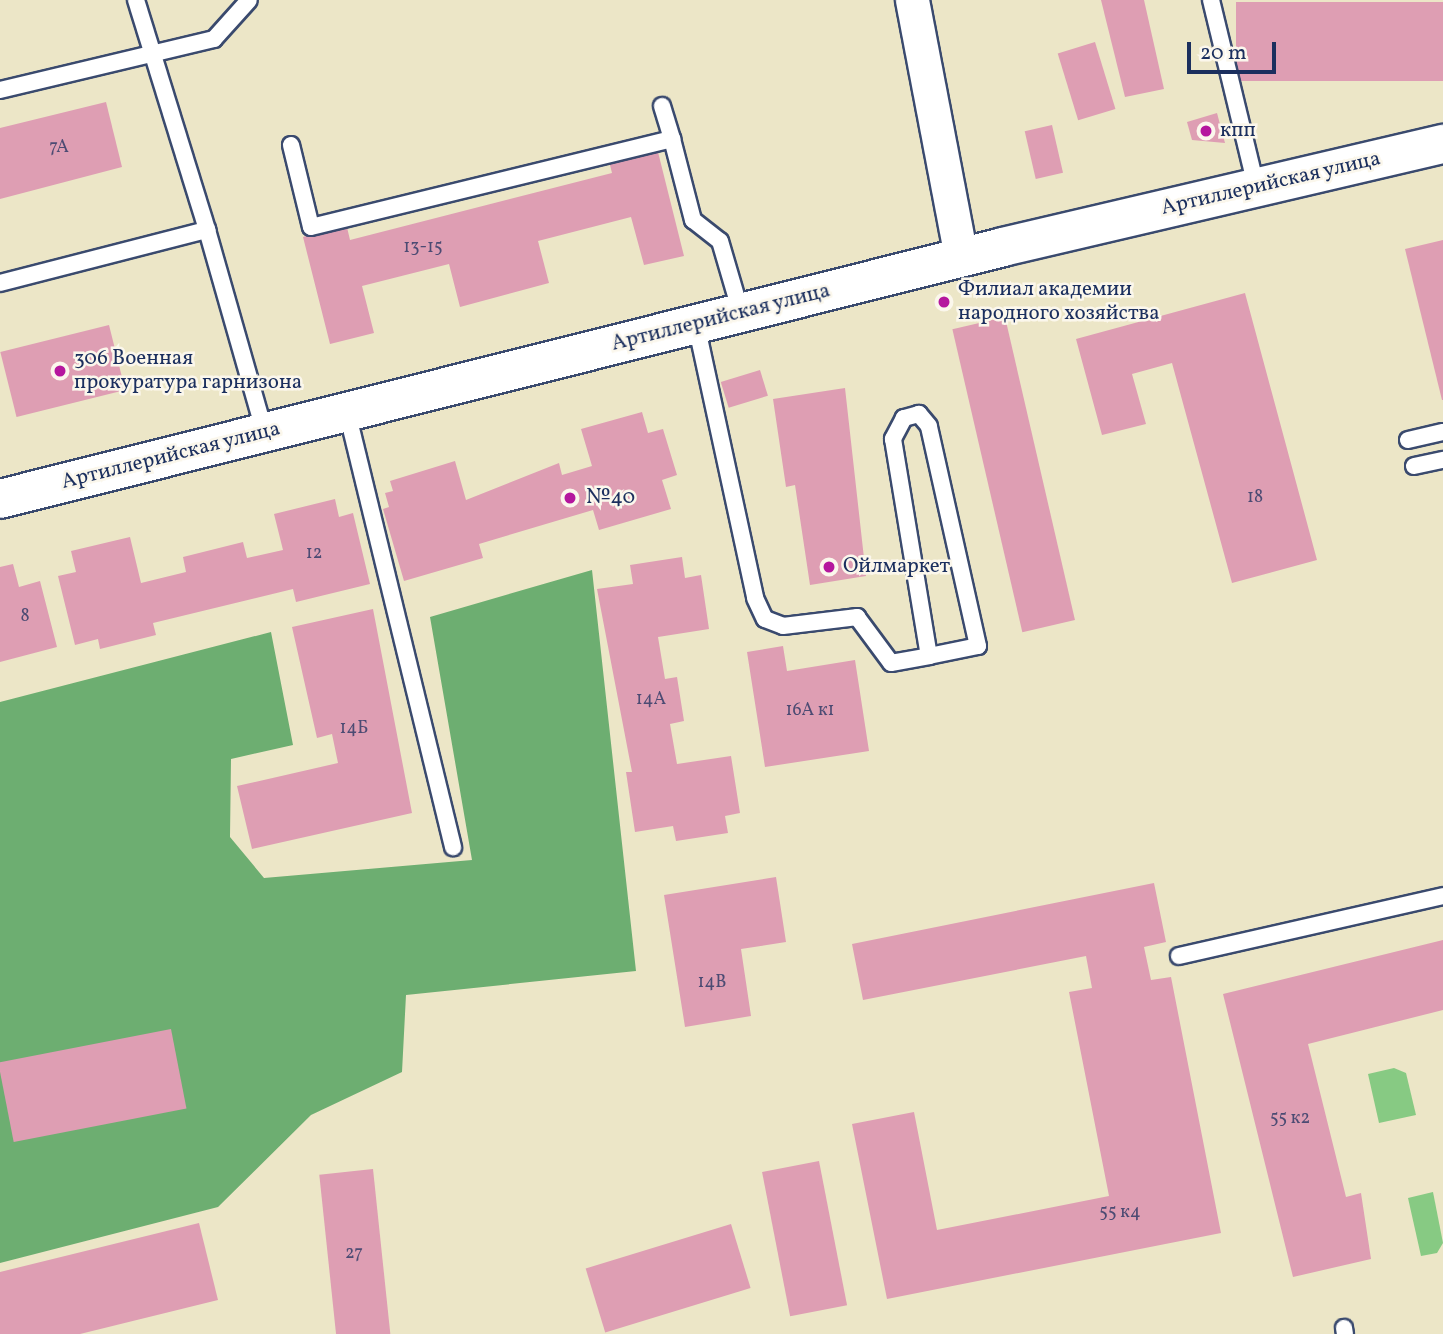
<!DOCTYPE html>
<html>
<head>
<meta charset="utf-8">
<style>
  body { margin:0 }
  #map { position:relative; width:1443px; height:1334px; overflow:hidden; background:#ece6c7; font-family:Vollkorn,serif }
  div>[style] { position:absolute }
  .green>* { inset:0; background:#87ca83 }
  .forest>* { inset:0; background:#6dae71 }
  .building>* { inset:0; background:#de9eb3; transform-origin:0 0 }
  .roads { filter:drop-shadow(2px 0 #3a4a6e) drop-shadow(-2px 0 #3a4a6e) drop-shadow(0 2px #3a4a6e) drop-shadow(0 -2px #3a4a6e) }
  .lane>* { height:16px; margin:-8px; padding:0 8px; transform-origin:8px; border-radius:8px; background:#fff }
  .street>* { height:33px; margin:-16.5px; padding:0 16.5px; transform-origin:16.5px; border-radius:16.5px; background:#fff }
  .secondary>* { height:38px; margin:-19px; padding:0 19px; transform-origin:19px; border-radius:19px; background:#fff }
  .dots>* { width:19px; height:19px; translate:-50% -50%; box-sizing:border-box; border:4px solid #fbf7ec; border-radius:50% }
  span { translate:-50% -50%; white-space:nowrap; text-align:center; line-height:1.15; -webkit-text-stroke:5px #fbf7ec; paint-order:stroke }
  .number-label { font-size:18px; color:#4c4b73 }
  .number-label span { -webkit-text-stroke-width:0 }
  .poi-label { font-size:21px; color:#1b2f5e }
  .left { translate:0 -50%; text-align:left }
  .street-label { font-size:21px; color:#1b2f5e }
  .scale { position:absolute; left:1187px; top:42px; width:89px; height:32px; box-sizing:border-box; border:4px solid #1b2f5e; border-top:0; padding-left:9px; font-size:21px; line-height:24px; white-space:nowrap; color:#1b2f5e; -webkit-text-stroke:5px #fbf7ec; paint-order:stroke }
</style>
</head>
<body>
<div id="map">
  <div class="green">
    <i style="clip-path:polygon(1394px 1068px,1406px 1073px,1416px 1115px,1379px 1123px,1368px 1074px)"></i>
    <i style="clip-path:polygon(1433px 1192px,1443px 1243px,1437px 1253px,1421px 1256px,1408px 1198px)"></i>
  </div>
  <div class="forest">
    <i style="clip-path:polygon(592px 570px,636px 971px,406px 995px,402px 1072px,311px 1115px,218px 1207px,0 1263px,0 702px,271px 632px,293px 745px,231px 759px,230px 837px,264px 878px,472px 860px,430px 617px)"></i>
  </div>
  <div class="building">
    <i style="clip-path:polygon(1101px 0,1144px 0,1164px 89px,1125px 97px)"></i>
    <i style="left:1443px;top:2px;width:79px;height:207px;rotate:90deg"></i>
    <i style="left:1095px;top:42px;width:70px;height:39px;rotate:73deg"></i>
    <i style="clip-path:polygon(106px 102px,122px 167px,0 199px,0 128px)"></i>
    <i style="clip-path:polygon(1217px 113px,1225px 143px,1192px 140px,1187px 122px)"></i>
    <i style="left:1052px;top:125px;width:49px;height:28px;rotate:77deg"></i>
    <i style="clip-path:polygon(657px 148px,684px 256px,644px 265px,631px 217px,538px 241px,549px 283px,460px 307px,449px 264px,362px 286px,374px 333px,330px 344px,303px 237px,346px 223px,350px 240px,612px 173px,609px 161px)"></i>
    <i style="clip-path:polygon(1443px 240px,1443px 400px,1442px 400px,1405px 249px)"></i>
    <i style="clip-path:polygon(1245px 293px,1317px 560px,1232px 583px,1172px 363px,1132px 374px,1146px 424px,1102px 435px,1076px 339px)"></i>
    <i style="left:1005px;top:317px;width:311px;height:54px;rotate:77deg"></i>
    <i style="left:109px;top:325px;width:67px;height:112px;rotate:76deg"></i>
    <i style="left:760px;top:370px;width:27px;height:41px;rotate:73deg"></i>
    <i style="clip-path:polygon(845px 388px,866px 576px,810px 585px,795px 485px,786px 487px,773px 399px)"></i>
    <i style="clip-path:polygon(642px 412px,648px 433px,663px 429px,677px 475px,662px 480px,671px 509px,599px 530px,593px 510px,479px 544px,483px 558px,404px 581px,383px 509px,389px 507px,385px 493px,393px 491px,390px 481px,455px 461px,466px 500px,559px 463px,562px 475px,592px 466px,581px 429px)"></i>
    <i style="clip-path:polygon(335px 499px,339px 517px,353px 513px,370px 584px,296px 602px,293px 589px,153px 623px,156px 635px,100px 649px,98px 639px,75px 645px,58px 576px,76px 572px,71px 551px,130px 537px,141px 583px,186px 572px,183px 557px,243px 542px,247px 558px,283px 550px,274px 514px)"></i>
    <i style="clip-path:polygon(682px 557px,685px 578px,701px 575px,709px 629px,658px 637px,665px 679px,677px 677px,684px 721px,670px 724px,677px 764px,731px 756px,740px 813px,725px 816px,728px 833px,676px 841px,673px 826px,635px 832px,626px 772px,632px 772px,597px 589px,633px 584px,630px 565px)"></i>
    <i style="clip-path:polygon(13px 564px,19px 587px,40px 581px,57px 647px,0 662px,0 567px)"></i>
    <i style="clip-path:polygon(373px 609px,412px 813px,252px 849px,237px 786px,338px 763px,332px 734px,317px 738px,292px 627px)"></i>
    <i style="clip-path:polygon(783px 646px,787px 671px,855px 660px,869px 751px,765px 767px,747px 652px)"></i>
    <i style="clip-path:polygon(776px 877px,786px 942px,741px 949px,751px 1016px,685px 1027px,664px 895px)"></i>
    <i style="clip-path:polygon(1154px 883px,1166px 942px,1144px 947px,1151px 980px,1171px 977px,1221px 1233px,887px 1299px,852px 1124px,914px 1112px,937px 1230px,1109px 1196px,1069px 992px,1092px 988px,1086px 956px,863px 1000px,852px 944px)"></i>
    <i style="clip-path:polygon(1443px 940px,1443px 1010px,1308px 1044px,1346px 1197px,1361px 1193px,1371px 1259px,1293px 1277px,1223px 994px)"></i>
    <i style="left:171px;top:1029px;width:81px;height:176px;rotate:79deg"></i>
    <i style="left:819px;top:1161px;width:147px;height:58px;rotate:79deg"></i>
    <i style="left:373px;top:1169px;width:166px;height:54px;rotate:84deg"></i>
    <i style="clip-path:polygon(199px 1223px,218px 1300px,80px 1334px,0 1334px,0 1272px)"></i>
    <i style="left:731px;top:1224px;width:67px;height:152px;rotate:73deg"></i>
  </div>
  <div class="roads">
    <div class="lane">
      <i style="left:136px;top:0;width:241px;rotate:72.8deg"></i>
      <i style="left:1211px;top:0;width:191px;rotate:76.4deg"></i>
      <i style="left:0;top:90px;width:220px;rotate:-13.4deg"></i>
      <i style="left:214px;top:39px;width:52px;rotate:-48.1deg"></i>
      <i style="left:662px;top:106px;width:34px;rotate:73deg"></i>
      <i style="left:291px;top:145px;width:84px;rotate:76.3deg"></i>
      <i style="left:311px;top:227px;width:372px;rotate:-13.7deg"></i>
      <i style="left:672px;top:139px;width:84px;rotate:75.5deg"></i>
      <i style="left:693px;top:220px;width:34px;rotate:38deg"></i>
      <i style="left:720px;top:241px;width:75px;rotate:73.7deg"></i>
      <i style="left:0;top:283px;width:214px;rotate:-14.4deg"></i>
      <i style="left:207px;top:230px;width:211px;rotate:74.1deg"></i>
      <i style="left:696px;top:324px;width:280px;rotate:77.8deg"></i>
      <i style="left:755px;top:598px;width:23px;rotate:65deg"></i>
      <i style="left:765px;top:619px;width:19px;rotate:21deg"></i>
      <i style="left:783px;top:626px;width:75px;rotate:-6.9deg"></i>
      <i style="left:857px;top:617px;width:57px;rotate:53.5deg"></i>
      <i style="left:891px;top:663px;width:39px;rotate:-10deg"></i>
      <i style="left:929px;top:656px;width:50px;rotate:-11.5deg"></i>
      <i style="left:978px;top:646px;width:225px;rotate:-102.6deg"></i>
      <i style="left:929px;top:426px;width:16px;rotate:-130deg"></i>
      <i style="left:919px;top:414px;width:16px;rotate:165deg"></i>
      <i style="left:904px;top:418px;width:24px;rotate:118deg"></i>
      <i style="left:893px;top:439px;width:220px;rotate:80.6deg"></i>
      <i style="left:347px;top:412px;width:448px;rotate:76.3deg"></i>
      <i style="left:1408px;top:440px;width:36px;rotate:-13deg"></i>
      <i style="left:1414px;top:466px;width:30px;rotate:-12deg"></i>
      <i style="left:1179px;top:956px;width:271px;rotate:-12.8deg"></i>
      <i style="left:1344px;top:1328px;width:6px;rotate:81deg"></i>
    </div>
    <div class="street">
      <i style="left:912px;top:0;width:263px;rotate:79.2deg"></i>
    </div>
    <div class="secondary">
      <i style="left:0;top:499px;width:1034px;rotate:-14.1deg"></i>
      <i style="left:1003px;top:247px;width:452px;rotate:-13.2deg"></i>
    </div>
  </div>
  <div class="dots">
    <i style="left:1206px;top:131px;background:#b5179e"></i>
    <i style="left:944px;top:302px;background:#b5179e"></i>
    <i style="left:60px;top:371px;background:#b5179e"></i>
    <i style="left:570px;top:498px;background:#b5179e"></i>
    <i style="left:829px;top:567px;background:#b5179e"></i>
  </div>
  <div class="number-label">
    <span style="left:59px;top:148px">7А</span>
    <span style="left:423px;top:248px">13-15</span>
    <span style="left:1255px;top:498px">18</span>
    <span style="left:314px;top:554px">12</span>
    <span style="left:25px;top:617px">8</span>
    <span style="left:651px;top:700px">14А</span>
    <span style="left:810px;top:711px">16А к1</span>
    <span style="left:354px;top:729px">14Б</span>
    <span style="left:712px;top:983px">14В</span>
    <span style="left:1290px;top:1119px">55 к2</span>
    <span style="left:1120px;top:1213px">55 к4</span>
    <span style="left:354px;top:1254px">27</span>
  </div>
  <div class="poi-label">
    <span class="left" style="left:1220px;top:131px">кпп</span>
    <span class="left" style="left:958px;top:302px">Филиал академии<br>народного хозяйства</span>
    <span class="left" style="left:74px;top:371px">306 Военная<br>прокуратура гарнизона</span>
    <span class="left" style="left:586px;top:498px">№40</span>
    <span class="left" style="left:843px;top:567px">Ойлмаркет</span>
  </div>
  <div class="street-label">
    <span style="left:1271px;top:184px;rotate:-13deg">Артиллерийская улица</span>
    <span style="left:721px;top:318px;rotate:-14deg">Артиллерийская улица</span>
    <span style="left:171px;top:456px;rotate:-14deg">Артиллерийская улица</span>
  </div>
  <div class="scale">20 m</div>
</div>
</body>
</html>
